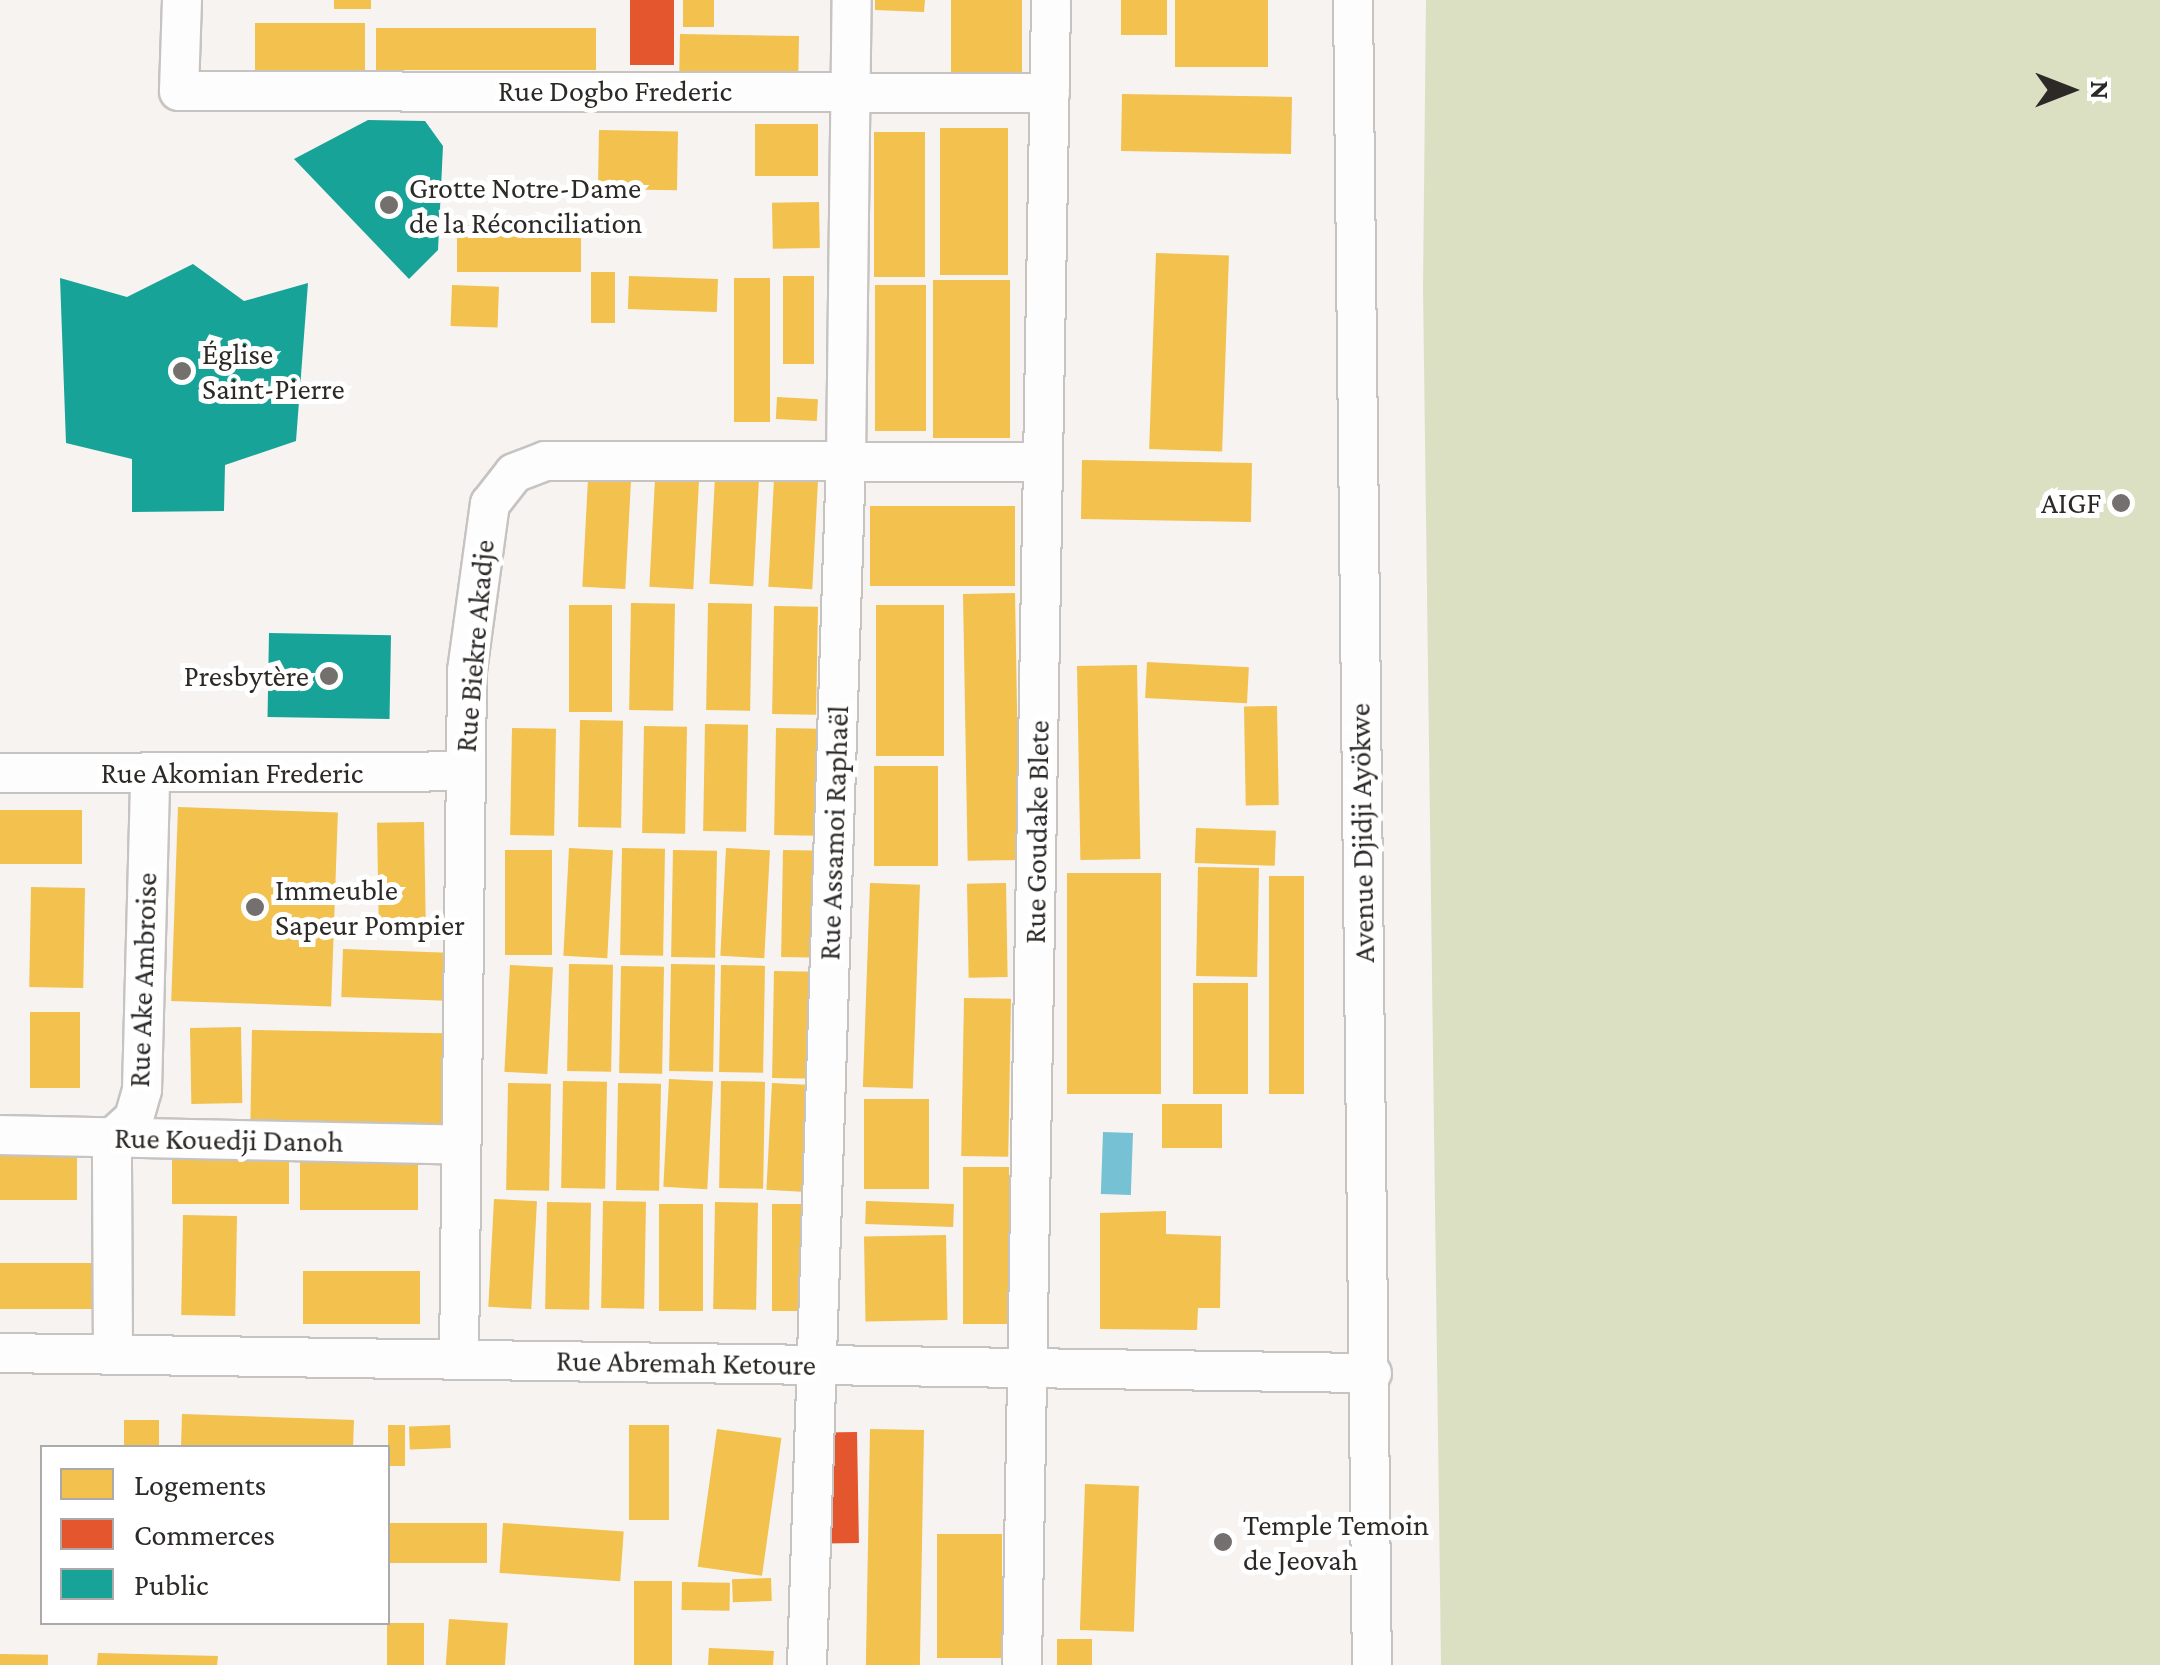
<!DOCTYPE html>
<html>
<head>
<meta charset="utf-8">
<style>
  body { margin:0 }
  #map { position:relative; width:2160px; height:1665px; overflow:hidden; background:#f7f3f0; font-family:"Crimson Pro",serif }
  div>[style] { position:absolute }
  .green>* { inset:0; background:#dce0c3 }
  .water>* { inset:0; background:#76c1d3; transform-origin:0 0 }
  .homes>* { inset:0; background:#f2c14e; transform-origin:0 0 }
  .shops>* { inset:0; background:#e4572e; transform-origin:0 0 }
  .public>* { inset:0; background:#17a398; transform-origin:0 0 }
  .roads { filter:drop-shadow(2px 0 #c6c3c0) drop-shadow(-2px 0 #c6c3c0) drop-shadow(0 2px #c6c3c0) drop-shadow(0 -2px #c6c3c0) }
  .minor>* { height:38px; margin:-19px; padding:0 19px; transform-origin:19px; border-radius:19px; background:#fefdfd }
  .dots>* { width:28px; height:28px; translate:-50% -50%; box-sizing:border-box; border:5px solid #fff; border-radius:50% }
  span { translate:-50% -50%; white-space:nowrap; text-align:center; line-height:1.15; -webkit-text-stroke:10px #fff; paint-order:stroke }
  .street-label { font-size:30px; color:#2c2927 }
  .poi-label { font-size:30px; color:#2c2927 }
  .left { translate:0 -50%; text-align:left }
  .right { translate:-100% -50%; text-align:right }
  .legend { position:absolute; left:40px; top:1445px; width:350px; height:180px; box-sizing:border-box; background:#fff; border:2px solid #aba9a9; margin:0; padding:12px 18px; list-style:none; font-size:30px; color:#2c2927 }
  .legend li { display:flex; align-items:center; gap:20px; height:50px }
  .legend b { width:50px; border:2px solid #aba9a9 }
  .north { position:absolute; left:2020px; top:40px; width:100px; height:100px; -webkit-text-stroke:8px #fff; paint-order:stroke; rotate:90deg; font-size:28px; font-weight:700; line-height:40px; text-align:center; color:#2c2927 }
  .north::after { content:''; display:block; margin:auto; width:35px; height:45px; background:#2c2927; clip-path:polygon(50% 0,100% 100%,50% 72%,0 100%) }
</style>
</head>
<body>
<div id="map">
  <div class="green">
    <i style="clip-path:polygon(1426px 0,2160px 0,2160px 1665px,1441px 1665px,1423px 287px)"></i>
  </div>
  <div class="water">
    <i style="left:1103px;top:1132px;width:30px;height:62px;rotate:2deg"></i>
  </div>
  <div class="homes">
    <i style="left:334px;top:0;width:37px;height:9px"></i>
    <i style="left:683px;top:0;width:31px;height:27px"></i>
    <i style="clip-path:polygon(875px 0,925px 0,924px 12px,875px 10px)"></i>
    <i style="left:951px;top:0;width:71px;height:82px"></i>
    <i style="left:1121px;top:0;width:46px;height:35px"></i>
    <i style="left:1175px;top:0;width:93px;height:67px"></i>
    <i style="left:255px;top:23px;width:110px;height:48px"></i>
    <i style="left:376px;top:28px;width:220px;height:42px"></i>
    <i style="left:680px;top:34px;width:119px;height:39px;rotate:1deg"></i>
    <i style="left:1122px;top:94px;width:170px;height:57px;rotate:1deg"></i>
    <i style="left:818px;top:124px;width:52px;height:63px;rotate:90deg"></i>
    <i style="left:940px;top:128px;width:68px;height:147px"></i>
    <i style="left:599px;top:130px;width:79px;height:59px;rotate:1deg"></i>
    <i style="left:874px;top:132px;width:51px;height:145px"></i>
    <i style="left:819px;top:202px;width:46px;height:47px;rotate:89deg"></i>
    <i style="left:457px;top:225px;width:124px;height:47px"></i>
    <i style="left:1156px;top:253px;width:73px;height:196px;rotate:2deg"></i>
    <i style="left:591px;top:272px;width:24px;height:51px"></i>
    <i style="left:629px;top:276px;width:89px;height:33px;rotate:2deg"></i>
    <i style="left:783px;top:276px;width:31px;height:88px"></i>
    <i style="left:734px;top:278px;width:36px;height:144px"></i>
    <i style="left:933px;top:280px;width:77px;height:158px"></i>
    <i style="left:452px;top:285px;width:47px;height:41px;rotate:2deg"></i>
    <i style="left:875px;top:285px;width:51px;height:146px"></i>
    <i style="left:777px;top:397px;width:41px;height:22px;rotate:3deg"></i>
    <i style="left:1082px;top:460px;width:170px;height:59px;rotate:1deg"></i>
    <i style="left:715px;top:477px;width:44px;height:107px;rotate:3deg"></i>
    <i style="left:588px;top:479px;width:43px;height:108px;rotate:3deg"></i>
    <i style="left:655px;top:479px;width:44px;height:108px;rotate:3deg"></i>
    <i style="left:774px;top:479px;width:44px;height:108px;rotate:3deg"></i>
    <i style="left:1015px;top:506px;width:80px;height:145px;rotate:90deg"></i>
    <i style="left:1015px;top:593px;width:267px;height:52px;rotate:89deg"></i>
    <i style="left:631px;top:603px;width:44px;height:107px;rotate:1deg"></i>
    <i style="left:708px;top:603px;width:44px;height:107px;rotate:1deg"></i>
    <i style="left:569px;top:605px;width:43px;height:107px"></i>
    <i style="left:876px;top:605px;width:68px;height:151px"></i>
    <i style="left:774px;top:606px;width:44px;height:108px;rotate:1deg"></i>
    <i style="left:1147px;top:662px;width:102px;height:36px;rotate:3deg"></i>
    <i style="left:1137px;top:665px;width:194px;height:60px;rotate:89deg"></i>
    <i style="left:1277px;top:706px;width:99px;height:33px;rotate:89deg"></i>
    <i style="left:580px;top:720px;width:43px;height:107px;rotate:1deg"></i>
    <i style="left:705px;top:724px;width:43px;height:107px;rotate:1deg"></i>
    <i style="left:644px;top:726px;width:43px;height:107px;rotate:1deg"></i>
    <i style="left:512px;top:728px;width:44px;height:107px;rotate:1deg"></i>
    <i style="left:776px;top:728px;width:44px;height:107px;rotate:1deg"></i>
    <i style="left:874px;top:766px;width:64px;height:100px"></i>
    <i style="left:178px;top:807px;width:160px;height:194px;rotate:2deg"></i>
    <i style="left:0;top:810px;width:82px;height:54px"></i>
    <i style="left:424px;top:822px;width:105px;height:47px;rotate:89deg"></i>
    <i style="left:1196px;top:828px;width:80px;height:35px;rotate:2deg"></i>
    <i style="left:569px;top:848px;width:44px;height:108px;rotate:3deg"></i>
    <i style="left:622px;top:848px;width:43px;height:107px;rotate:1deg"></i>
    <i style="left:726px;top:848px;width:44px;height:108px;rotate:3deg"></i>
    <i style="left:505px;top:850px;width:47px;height:105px"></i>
    <i style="left:673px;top:850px;width:44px;height:107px;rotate:1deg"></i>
    <i style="left:783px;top:850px;width:43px;height:107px;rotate:1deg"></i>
    <i style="left:1198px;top:867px;width:61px;height:109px;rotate:1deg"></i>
    <i style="left:1067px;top:873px;width:94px;height:221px"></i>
    <i style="left:1269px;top:876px;width:35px;height:218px"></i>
    <i style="left:870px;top:883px;width:50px;height:204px;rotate:2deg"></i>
    <i style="left:1006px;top:883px;width:94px;height:39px;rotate:89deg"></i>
    <i style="left:31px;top:887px;width:54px;height:100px;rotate:1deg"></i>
    <i style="left:343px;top:949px;width:105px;height:48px;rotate:2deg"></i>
    <i style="left:569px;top:964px;width:44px;height:107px;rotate:1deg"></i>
    <i style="left:671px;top:964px;width:44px;height:107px;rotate:1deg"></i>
    <i style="left:510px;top:965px;width:43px;height:107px;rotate:3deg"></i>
    <i style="left:721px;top:965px;width:44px;height:107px;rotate:1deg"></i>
    <i style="left:621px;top:966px;width:43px;height:107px;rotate:1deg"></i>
    <i style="left:774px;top:971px;width:44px;height:107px;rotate:1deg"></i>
    <i style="left:1193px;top:983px;width:55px;height:111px"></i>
    <i style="left:964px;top:998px;width:47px;height:158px;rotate:1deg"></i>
    <i style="left:30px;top:1012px;width:50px;height:76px"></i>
    <i style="left:241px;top:1027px;width:76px;height:51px;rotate:89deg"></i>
    <i style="left:252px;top:1030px;width:191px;height:101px;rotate:1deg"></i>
    <i style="left:669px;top:1079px;width:44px;height:108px;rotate:3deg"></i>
    <i style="left:563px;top:1081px;width:44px;height:107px;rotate:1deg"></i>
    <i style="left:721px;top:1081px;width:44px;height:107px;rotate:1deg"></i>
    <i style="left:508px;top:1083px;width:43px;height:107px;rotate:1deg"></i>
    <i style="left:618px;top:1083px;width:43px;height:107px;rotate:1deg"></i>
    <i style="left:772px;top:1083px;width:44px;height:107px;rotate:3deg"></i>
    <i style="left:864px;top:1099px;width:65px;height:90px"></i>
    <i style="left:1162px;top:1104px;width:60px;height:44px"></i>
    <i style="left:172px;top:1152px;width:117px;height:52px"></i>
    <i style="left:0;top:1153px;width:77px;height:47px"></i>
    <i style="left:300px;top:1157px;width:118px;height:53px"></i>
    <i style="left:963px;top:1167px;width:46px;height:157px"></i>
    <i style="left:494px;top:1199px;width:43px;height:108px;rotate:3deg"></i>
    <i style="left:603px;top:1201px;width:43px;height:107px;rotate:1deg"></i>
    <i style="left:866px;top:1201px;width:88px;height:23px;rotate:2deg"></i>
    <i style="left:547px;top:1202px;width:44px;height:107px;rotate:1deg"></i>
    <i style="left:715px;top:1202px;width:43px;height:107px;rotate:1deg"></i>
    <i style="left:659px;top:1204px;width:44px;height:107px"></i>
    <i style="left:772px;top:1204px;width:43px;height:107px"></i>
    <i style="clip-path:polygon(1166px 1211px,1166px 1234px,1221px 1236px,1220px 1308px,1198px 1308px,1197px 1330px,1100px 1329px,1100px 1213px)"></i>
    <i style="left:183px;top:1215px;width:54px;height:100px;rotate:1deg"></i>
    <i style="left:946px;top:1235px;width:85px;height:82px;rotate:89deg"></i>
    <i style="left:0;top:1263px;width:92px;height:46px"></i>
    <i style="left:303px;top:1271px;width:117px;height:53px"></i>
    <i style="clip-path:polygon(182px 1414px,354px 1420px,353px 1448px,181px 1448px)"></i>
    <i style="left:124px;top:1420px;width:35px;height:27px"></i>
    <i style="left:388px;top:1425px;width:17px;height:41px"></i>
    <i style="left:450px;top:1425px;width:23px;height:41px;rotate:88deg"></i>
    <i style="left:629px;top:1425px;width:40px;height:95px"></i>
    <i style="left:717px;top:1429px;width:65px;height:139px;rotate:8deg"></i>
    <i style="left:870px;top:1429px;width:54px;height:236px;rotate:1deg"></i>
    <i style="left:1085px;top:1484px;width:54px;height:146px;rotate:2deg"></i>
    <i style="left:487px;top:1523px;width:40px;height:97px;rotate:90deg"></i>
    <i style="left:503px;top:1523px;width:121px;height:50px;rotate:4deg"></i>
    <i style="left:937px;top:1534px;width:65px;height:124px"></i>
    <i style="left:771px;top:1578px;width:23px;height:39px;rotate:88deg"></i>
    <i style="left:634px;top:1581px;width:38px;height:84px"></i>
    <i style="left:682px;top:1582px;width:48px;height:28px;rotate:1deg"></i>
    <i style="left:449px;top:1619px;width:59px;height:46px;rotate:4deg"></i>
    <i style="left:387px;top:1623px;width:37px;height:42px"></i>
    <i style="left:1057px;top:1639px;width:35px;height:26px"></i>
    <i style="clip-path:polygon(709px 1648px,774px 1651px,773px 1665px,708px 1665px)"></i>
    <i style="clip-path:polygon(98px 1653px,218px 1656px,217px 1665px,97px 1665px)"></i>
    <i style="left:0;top:1654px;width:48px;height:11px;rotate:1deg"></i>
  </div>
  <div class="shops">
    <i style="left:630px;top:0;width:44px;height:65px"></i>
    <i style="left:857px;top:1432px;width:111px;height:32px;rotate:89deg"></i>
  </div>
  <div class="public">
    <i style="clip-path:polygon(368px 120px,425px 121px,443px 146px,438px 250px,409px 279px,294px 159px)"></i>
    <i style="clip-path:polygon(193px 264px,244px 301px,308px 283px,296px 441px,225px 465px,224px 511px,132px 512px,132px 459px,66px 443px,60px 278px,127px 297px)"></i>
    <i style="left:269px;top:633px;width:122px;height:84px;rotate:1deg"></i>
  </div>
  <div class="roads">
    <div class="minor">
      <i style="left:182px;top:0;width:91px;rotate:91.9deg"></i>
      <i style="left:179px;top:91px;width:871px;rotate:0.13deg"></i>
      <i style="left:1353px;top:0;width:1665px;rotate:89.35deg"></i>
      <i style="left:0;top:773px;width:464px;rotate:-0.2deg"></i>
      <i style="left:0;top:1135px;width:459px;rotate:1.2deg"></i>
      <i style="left:0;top:1353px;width:1372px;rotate:0.84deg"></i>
      <i style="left:113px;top:1354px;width:216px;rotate:-90.3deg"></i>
      <i style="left:112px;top:1138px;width:30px;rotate:-42deg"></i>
      <i style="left:134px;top:1118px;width:29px;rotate:-74deg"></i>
      <i style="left:142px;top:1090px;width:315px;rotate:-88.5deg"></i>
      <i style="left:459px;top:1359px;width:688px;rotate:-89.33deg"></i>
      <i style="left:467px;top:671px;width:169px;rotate:-82.2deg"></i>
      <i style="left:490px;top:504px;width:39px;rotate:-52deg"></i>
      <i style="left:514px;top:473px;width:33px;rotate:-21deg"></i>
      <i style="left:545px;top:461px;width:498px;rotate:0.1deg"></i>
      <i style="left:807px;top:1665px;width:1206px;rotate:-88.15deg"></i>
      <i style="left:846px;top:460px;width:460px;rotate:-89.3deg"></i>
      <i style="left:1022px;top:1665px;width:1665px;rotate:-89deg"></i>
    </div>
  </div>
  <div class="dots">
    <i style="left:389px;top:205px;background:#73706d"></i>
    <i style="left:182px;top:371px;background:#73706d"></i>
    <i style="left:2121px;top:503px;background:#73706d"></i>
    <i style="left:329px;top:676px;background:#73706d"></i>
    <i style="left:255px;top:907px;background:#73706d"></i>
    <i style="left:1223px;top:1542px;background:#73706d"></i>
  </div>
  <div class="street-label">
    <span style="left:615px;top:91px">Rue Dogbo Frederic</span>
    <span style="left:475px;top:646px;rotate:-85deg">Rue Biekre Akadje</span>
    <span style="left:232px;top:773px">Rue Akomian Frederic</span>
    <span style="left:1037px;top:832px;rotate:-89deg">Rue Goudake Blete</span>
    <span style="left:834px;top:833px;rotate:-88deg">Rue Assamoi Raphaël</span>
    <span style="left:1362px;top:833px;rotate:-91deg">Avenue Djidji Ayökwe</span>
    <span style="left:143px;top:980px;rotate:-88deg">Rue Ake Ambroise</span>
    <span style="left:229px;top:1140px;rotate:1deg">Rue Kouedji Danoh</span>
    <span style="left:686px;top:1363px;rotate:1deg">Rue Abremah Ketoure</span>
  </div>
  <div class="poi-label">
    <span class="left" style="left:409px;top:205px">Grotte Notre-Dame<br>de la Réconciliation</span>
    <span class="left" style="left:202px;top:371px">Église<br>Saint-Pierre</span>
    <span class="right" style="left:2101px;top:503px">AIGF</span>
    <span class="right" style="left:309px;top:676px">Presbytère</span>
    <span class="left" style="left:275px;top:907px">Immeuble<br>Sapeur Pompier</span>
    <span class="left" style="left:1243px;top:1542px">Temple Temoin<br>de Jeovah</span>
  </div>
  <ul class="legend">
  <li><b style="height:28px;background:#f2c14e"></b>Logements</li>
  <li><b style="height:28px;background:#e4572e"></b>Commerces</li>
  <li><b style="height:28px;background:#17a398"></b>Public</li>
  </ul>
  <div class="north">N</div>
</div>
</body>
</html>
